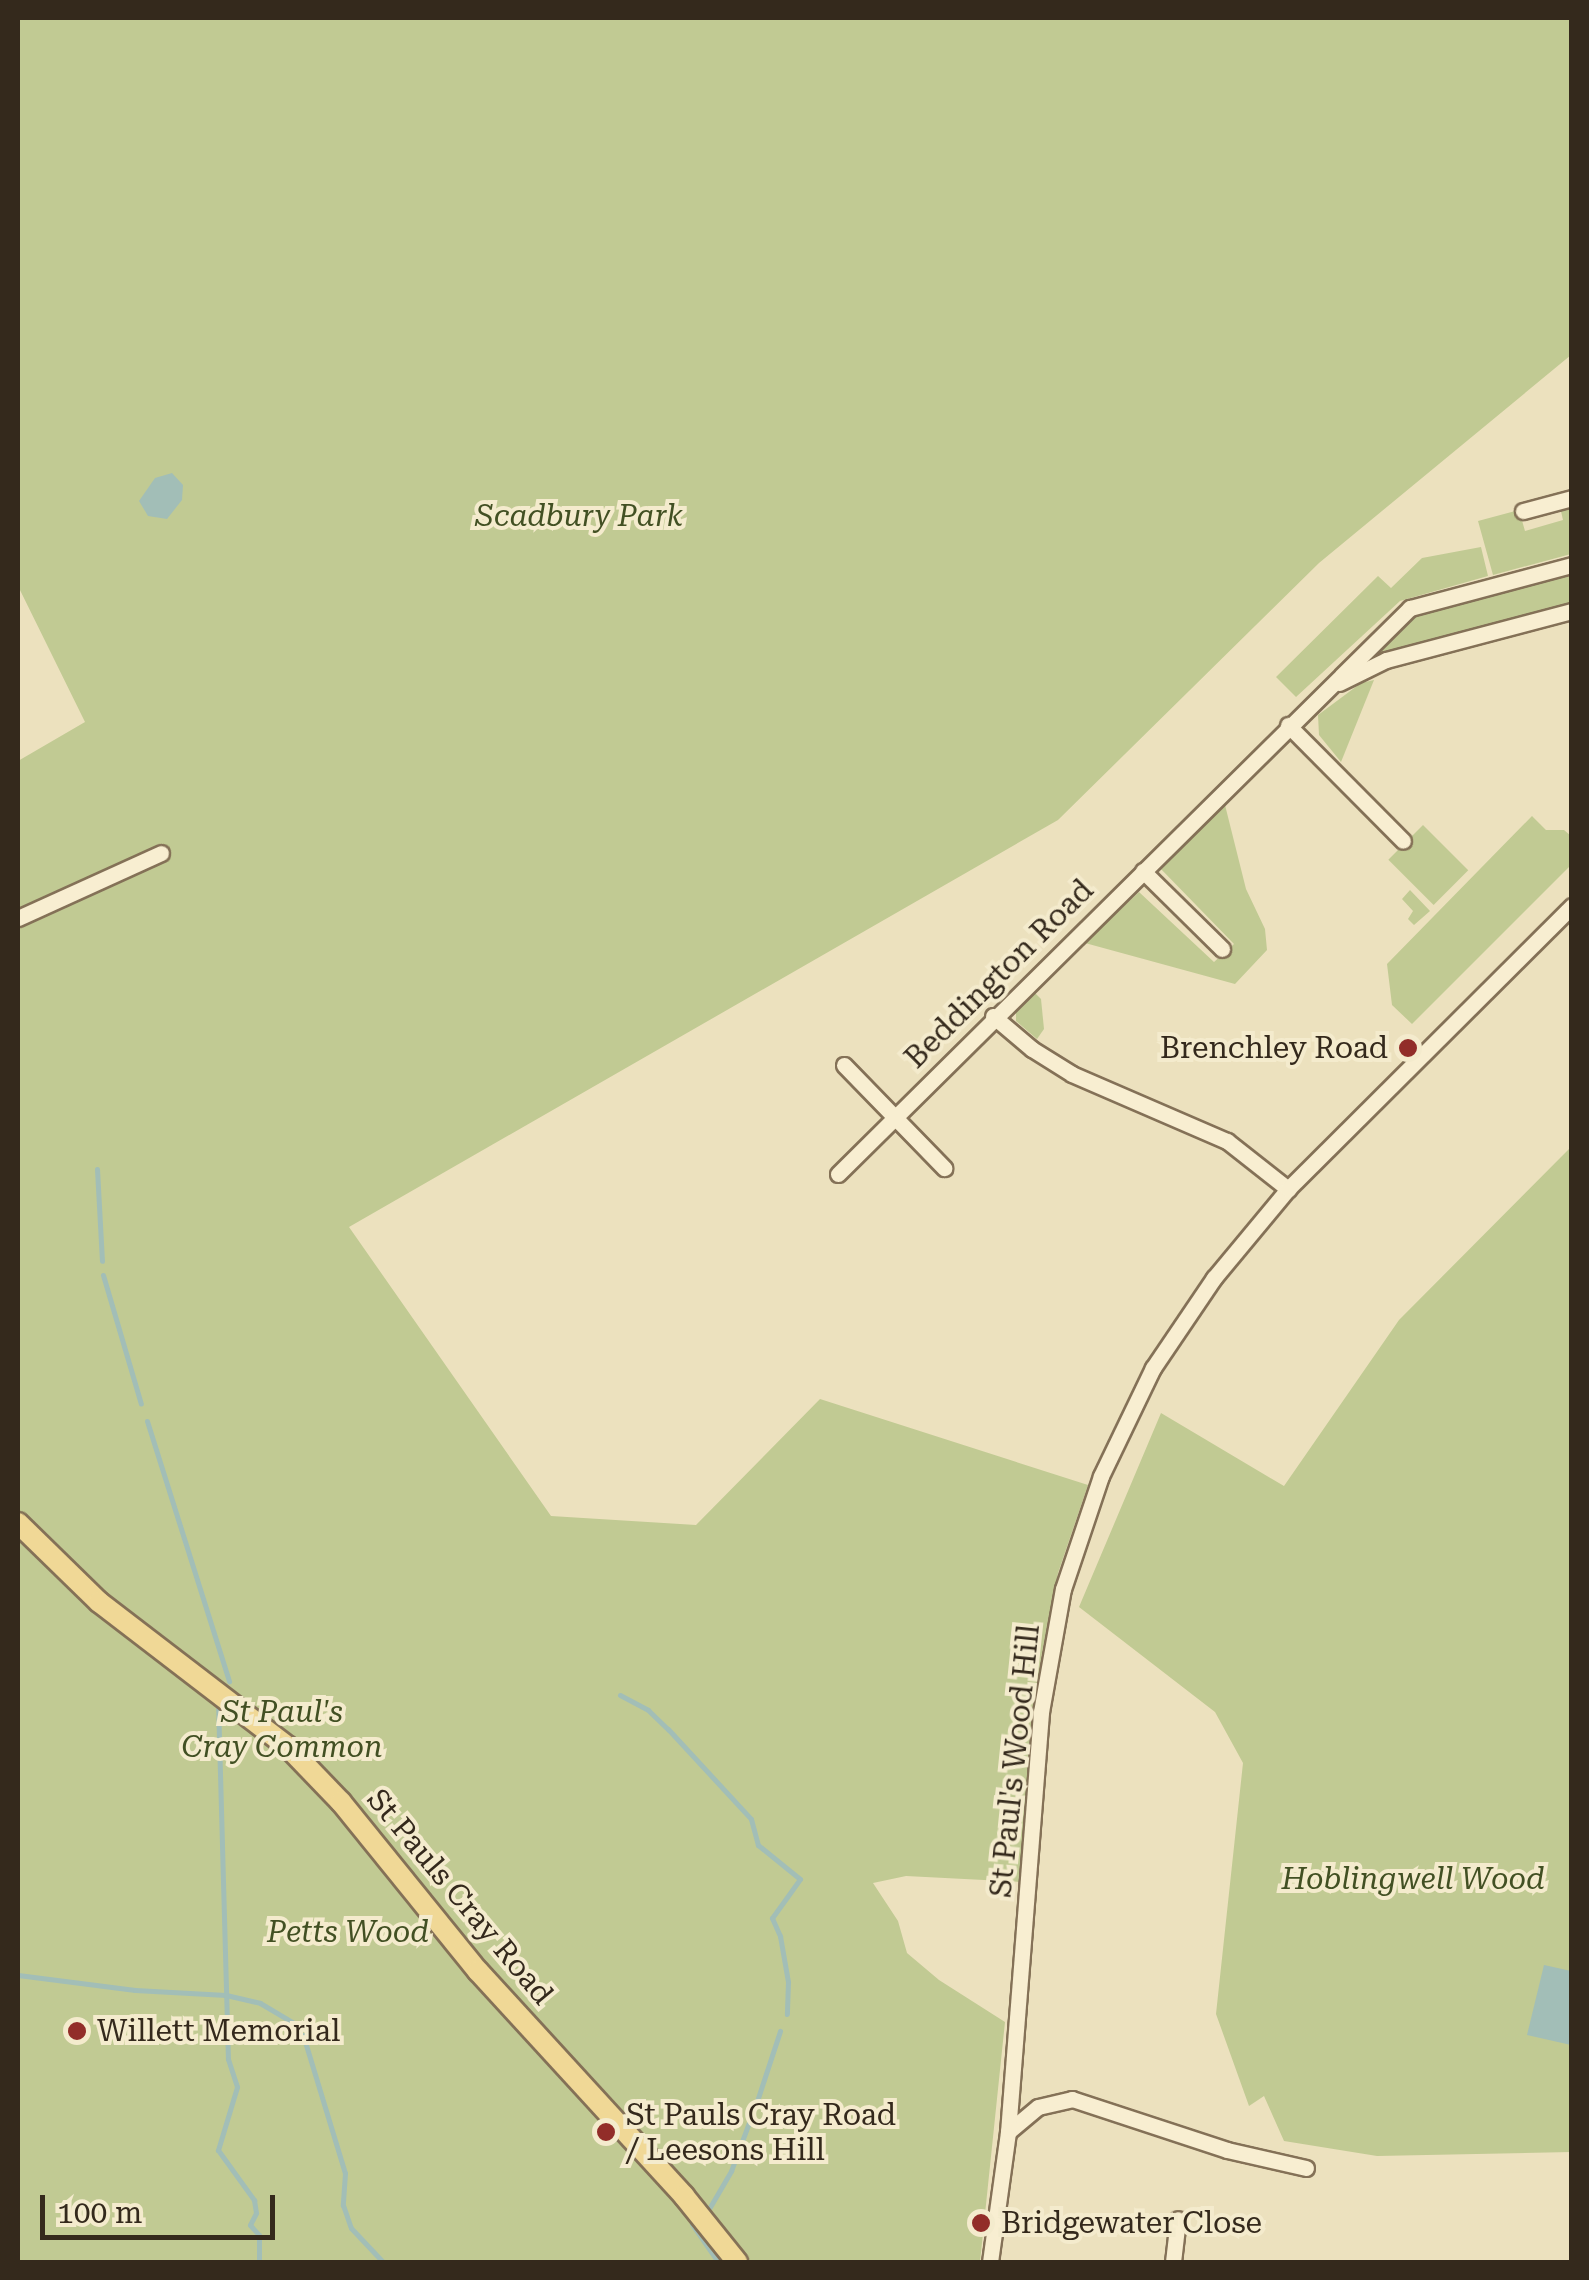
<!DOCTYPE html>
<html>
<head>
<meta charset="utf-8">
<style>
  body { margin:0 }
  #map { position:relative; width:1589px; height:2280px; overflow:hidden; background:#ece1be; font-family:"Roboto Serif",serif }
  div>[style] { position:absolute }
  .green>* { inset:0; background:#c1ca93; transform-origin:0 0 }
  .water>* { inset:0; background:#a2beb7 }
  .stream>* { height:5px; margin:-2.5px; padding:0 2.5px; transform-origin:2.5px; border-radius:2.5px; background:#a2beb7 }
  .roads { filter:drop-shadow(2px 0 #847157) drop-shadow(-2px 0 #847157) drop-shadow(0 2px #847157) drop-shadow(0 -2px #847157) }
  .minor>* { height:15px; margin:-7.5px; padding:0 7.5px; transform-origin:7.5px; border-radius:7.5px; background:#f8eed1 }
  .major>* { height:20px; margin:-10px; padding:0 10px; transform-origin:10px; border-radius:10px; background:#f0d896 }
  .dots>* { width:28px; height:28px; translate:-50% -50%; box-sizing:border-box; border:5px solid #f4ebcd; border-radius:50% }
  span { translate:-50% -50%; white-space:nowrap; text-align:center; line-height:1.15; -webkit-text-stroke:8px #f4ebcd; paint-order:stroke }
  .park-label { font-size:30px; color:#425023; font-style:italic }
  .street-label { font-size:30px; color:#34291c }
  .poi-label { font-size:30px; color:#34291c }
  .right { translate:-100% -50%; text-align:right }
  .left { translate:0 -50%; text-align:left }
  .frame { position:absolute; inset:0; border:20px solid #34291c; pointer-events:none }
  .scale { position:absolute; left:40px; top:2195px; width:235px; height:45px; box-sizing:border-box; border:5px solid #34291c; border-top:0; padding-left:12px; font-size:30px; line-height:35px; white-space:nowrap; color:#34291c; -webkit-text-stroke:8px #f4ebcd; paint-order:stroke }
</style>
</head>
<body>
<div id="map">
  <div class="green">
    <i style="clip-path:polygon(18px 18px,1571px 18px,1571px 355px,1319px 563px,1058px 820px,349px 1227px,551px 1516px,696px 1525px,820px 1399px,1088px 1485px,1058px 1573px,1041px 1658px,1022px 1882px,906px 1876px,873px 1883px,898px 1921px,907px 1953px,939px 1980px,1005px 2022px,980px 2262px,18px 2262px,18px 761px,85px 722px,18px 586px)"></i>
    <i style="clip-path:polygon(1571px 504px,1571px 554px,1493px 575px,1478px 521px,1519px 510px,1525px 531px,1563px 520px,1560px 507px)"></i>
    <i style="clip-path:polygon(1481px 547px,1488px 576px,1400px 601px,1296px 697px,1276px 677px,1378px 576px,1391px 588px,1422px 558px)"></i>
    <i style="clip-path:polygon(1571px 574px,1571px 606px,1359px 664px,1413px 614px)"></i>
    <i style="clip-path:polygon(1374px 680px,1341px 762px,1319px 735px,1318px 715px,1361px 683px)"></i>
    <i style="clip-path:polygon(1225px 805px,1246px 889px,1265px 929px,1267px 950px,1235px 984px,1085px 943px,1139px 892px,1214px 962px,1234px 944px,1159px 867px)"></i>
    <i style="clip-path:polygon(1532px 816px,1546px 830px,1564px 830px,1571px 836px,1571px 865px,1412px 1024px,1392px 1005px,1387px 964px)"></i>
    <i style="left:1423px;top:825px;width:64px;height:49px;rotate:45deg"></i>
    <i style="clip-path:polygon(1410px 890px,1430px 911px,1414px 925px,1408px 919px,1413px 911px,1402px 899px)"></i>
    <i style="clip-path:polygon(1034px 992px,1041px 999px,1044px 1029px,1037px 1039px,1016px 1021px,1016px 1010px)"></i>
    <i style="clip-path:polygon(1571px 1147px,1571px 2152px,1377px 2156px,1284px 2141px,1264px 2096px,1249px 2106px,1216px 2014px,1243px 1763px,1215px 1712px,1079px 1607px,1161px 1413px,1284px 1486px,1399px 1320px)"></i>
  </div>
  <div class="water">
    <i style="clip-path:polygon(172px 473px,183px 485px,182px 500px,167px 519px,148px 516px,139px 501px,155px 478px)"></i>
    <i style="clip-path:polygon(1544px 1965px,1571px 1971px,1571px 2045px,1527px 2035px)"></i>
  </div>
  <div class="stream">
    <i style="left:97px;top:1169px;width:92px;rotate:86.9deg"></i>
    <i style="left:103px;top:1275px;width:134px;rotate:73.6deg"></i>
    <i style="left:147px;top:1421px;width:273px;rotate:72.5deg"></i>
    <i style="left:620px;top:1695px;width:32px;rotate:28deg"></i>
    <i style="left:648px;top:1710px;width:28px;rotate:44deg"></i>
    <i style="left:668px;top:1729px;width:122px;rotate:47.3deg"></i>
    <i style="left:751px;top:1819px;width:27px;rotate:75deg"></i>
    <i style="left:758px;top:1845px;width:54px;rotate:39deg"></i>
    <i style="left:800px;top:1879px;width:48px;rotate:125.7deg"></i>
    <i style="left:772px;top:1918px;width:20px;rotate:66deg"></i>
    <i style="left:780px;top:1936px;width:47px;rotate:80.1deg"></i>
    <i style="left:788px;top:1982px;width:32px;rotate:92deg"></i>
    <i style="left:218px;top:1702px;width:357px;rotate:88.4deg"></i>
    <i style="left:228px;top:2059px;width:29px;rotate:72deg"></i>
    <i style="left:237px;top:2087px;width:66px;rotate:106.8deg"></i>
    <i style="left:218px;top:2150px;width:62px;rotate:54.2deg"></i>
    <i style="left:254px;top:2200px;width:13px;rotate:81deg"></i>
    <i style="left:256px;top:2213px;width:13px;rotate:117deg"></i>
    <i style="left:250px;top:2225px;width:13px;rotate:48deg"></i>
    <i style="left:259px;top:2235px;width:27px;rotate:90deg"></i>
    <i style="left:18px;top:1975px;width:118px;rotate:7.3deg"></i>
    <i style="left:135px;top:1990px;width:91px;rotate:3.1deg"></i>
    <i style="left:226px;top:1995px;width:35px;rotate:13deg"></i>
    <i style="left:260px;top:2003px;width:43px;rotate:30.7deg"></i>
    <i style="left:303px;top:2035px;width:144px;rotate:73.1deg"></i>
    <i style="left:345px;top:2173px;width:32px;rotate:94deg"></i>
    <i style="left:343px;top:2205px;width:24px;rotate:71deg"></i>
    <i style="left:351px;top:2228px;width:47px;rotate:46.7deg"></i>
    <i style="left:756px;top:2104px;width:77px;rotate:-71.8deg"></i>
    <i style="left:710px;top:2207px;width:42px;rotate:-59.7deg"></i>
    <i style="left:731px;top:2171px;width:58px;rotate:-69.7deg"></i>
    <i style="left:692px;top:2224px;width:46px;rotate:55.6deg"></i>
  </div>
  <div class="roads">
    <div class="minor">
      <i style="left:1523px;top:511px;width:51px;rotate:-14.9deg"></i>
      <i style="left:1339px;top:683px;width:52px;rotate:-26.1deg"></i>
      <i style="left:1386px;top:660px;width:192px;rotate:-14.8deg"></i>
      <i style="left:1288px;top:725px;width:163px;rotate:45.2deg"></i>
      <i style="left:1143px;top:871px;width:111px;rotate:44.6deg"></i>
      <i style="left:18px;top:918px;width:157px;rotate:-24.4deg"></i>
      <i style="left:993px;top:1016px;width:51px;rotate:40.2deg"></i>
      <i style="left:1032px;top:1049px;width:47px;rotate:32deg"></i>
      <i style="left:1072px;top:1074px;width:169px;rotate:23.4deg"></i>
      <i style="left:1227px;top:1141px;width:78px;rotate:38.2deg"></i>
      <i style="left:844px;top:1065px;width:144px;rotate:45.8deg"></i>
      <i style="left:838px;top:1174px;width:805px;rotate:-44.7deg"></i>
      <i style="left:1410px;top:608px;width:168px;rotate:-14.9deg"></i>
      <i style="left:1008px;top:2132px;width:39px;rotate:-40deg"></i>
      <i style="left:1038px;top:2107px;width:35px;rotate:-13deg"></i>
      <i style="left:1072px;top:2099px;width:163px;rotate:18.2deg"></i>
      <i style="left:1227px;top:2150px;width:81px;rotate:12.8deg"></i>
      <i style="left:990px;top:2262px;width:131px;rotate:-82.1deg"></i>
      <i style="left:1008px;top:2132px;width:421px;rotate:-85.5deg"></i>
      <i style="left:1041px;top:1712px;width:125px;rotate:-79.9deg"></i>
      <i style="left:1063px;top:1589px;width:119px;rotate:-71.4deg"></i>
      <i style="left:1101px;top:1476px;width:120px;rotate:-64.3deg"></i>
      <i style="left:1153px;top:1368px;width:109px;rotate:-55.9deg"></i>
      <i style="left:1214px;top:1278px;width:116px;rotate:-50.3deg"></i>
      <i style="left:1288px;top:1189px;width:401px;rotate:-44.9deg"></i>
      <i style="left:1173px;top:2262px;width:43px;rotate:-83.4deg"></i>
    </div>
    <div class="major">
      <i style="left:18px;top:1523px;width:113px;rotate:44.3deg"></i>
      <i style="left:99px;top:1602px;width:238px;rotate:37.5deg"></i>
      <i style="left:288px;top:1747px;width:76px;rotate:46.1deg"></i>
      <i style="left:341px;top:1802px;width:218px;rotate:51deg"></i>
      <i style="left:478px;top:1971px;width:305px;rotate:47.5deg"></i>
      <i style="left:684px;top:2196px;width:85px;rotate:51.2deg"></i>
    </div>
  </div>
  <div class="dots">
    <i style="left:1408px;top:1048px;background:#922d29"></i>
    <i style="left:77px;top:2031px;background:#922d29"></i>
    <i style="left:606px;top:2132px;background:#922d29"></i>
    <i style="left:981px;top:2223px;background:#922d29"></i>
  </div>
  <div class="park-label">
    <span style="left:579px;top:516px">Scadbury Park</span>
    <span style="left:282px;top:1729px">St Paul's<br>Cray Common</span>
    <span style="left:1413px;top:1879px">Hoblingwell Wood</span>
    <span style="left:348px;top:1932px">Petts Wood</span>
  </div>
  <div class="street-label">
    <span style="left:999px;top:974px;rotate:-45deg">Beddington Road</span>
    <span style="left:1015px;top:1761px;rotate:-84deg">St Paul's Wood Hill</span>
    <span style="left:460px;top:1897px;rotate:50deg">St Pauls Cray Road</span>
  </div>
  <div class="poi-label">
    <span class="right" style="left:1388px;top:1048px">Brenchley Road</span>
    <span class="left" style="left:97px;top:2031px">Willett Memorial</span>
    <span class="left" style="left:626px;top:2132px">St Pauls Cray Road<br>/ Leesons Hill</span>
    <span class="left" style="left:1001px;top:2223px">Bridgewater Close</span>
  </div>
  <div class="frame"></div>
  <div class="scale">100 m</div>
</div>
</body>
</html>
